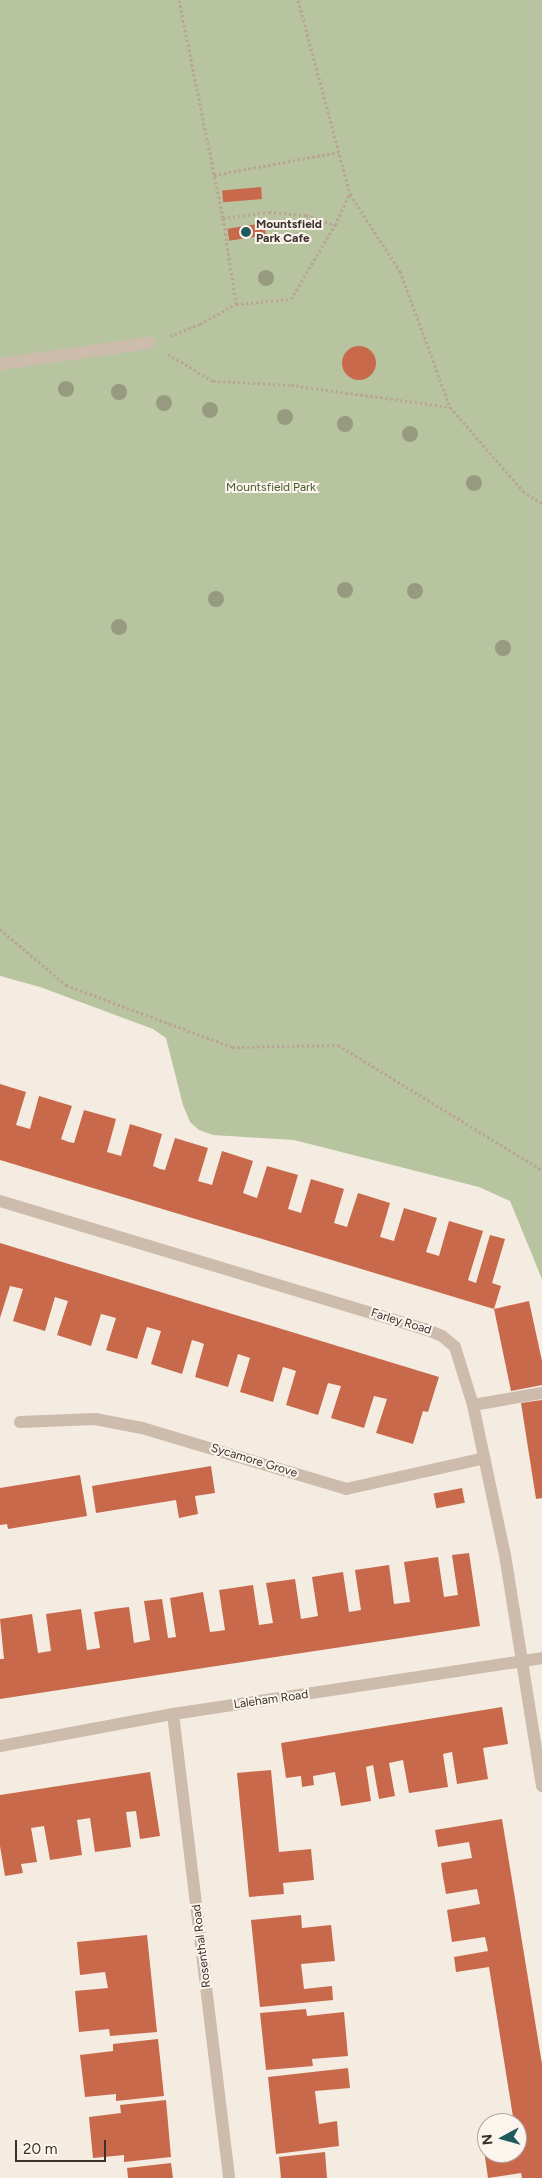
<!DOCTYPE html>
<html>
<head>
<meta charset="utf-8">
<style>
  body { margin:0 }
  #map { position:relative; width:542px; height:2178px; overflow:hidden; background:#f4ebe1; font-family:Figtree,sans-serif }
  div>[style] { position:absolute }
  .green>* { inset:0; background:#b8c4a0 }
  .building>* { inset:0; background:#c8694b; transform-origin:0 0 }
  .round { border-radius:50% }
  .path>* { height:3px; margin-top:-1.5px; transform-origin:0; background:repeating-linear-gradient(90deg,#b9a596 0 2.5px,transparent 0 5px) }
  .minor>* { height:12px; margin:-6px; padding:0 6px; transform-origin:6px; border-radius:6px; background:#cdbbac }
  .trees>* { width:16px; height:16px; margin:-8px; border-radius:50%; background:#969b7f }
  .dots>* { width:14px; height:14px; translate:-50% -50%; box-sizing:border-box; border:2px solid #fbf5ee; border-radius:50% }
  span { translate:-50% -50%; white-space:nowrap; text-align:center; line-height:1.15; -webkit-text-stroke:4px #fbf5ee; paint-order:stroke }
  .poi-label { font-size:12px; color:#3b302b; font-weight:700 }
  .left { translate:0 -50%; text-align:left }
  .park-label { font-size:12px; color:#4a5a2e }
  .street-label { font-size:12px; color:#3b302b }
  .north { position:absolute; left:477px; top:2113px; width:50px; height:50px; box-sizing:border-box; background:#fbf5ee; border:1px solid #aea6a0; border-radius:50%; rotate:264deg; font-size:14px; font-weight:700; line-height:20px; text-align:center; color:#3b302b }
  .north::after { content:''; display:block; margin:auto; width:18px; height:22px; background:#1f5a5e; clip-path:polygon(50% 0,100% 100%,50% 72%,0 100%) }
  .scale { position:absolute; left:15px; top:2140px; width:91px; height:22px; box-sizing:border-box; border:2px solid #3b302b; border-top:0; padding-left:6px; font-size:15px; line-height:18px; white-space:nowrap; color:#3b302b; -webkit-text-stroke:4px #fbf5ee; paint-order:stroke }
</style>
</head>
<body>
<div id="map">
  <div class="green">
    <i style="clip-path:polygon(0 0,542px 0,542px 1279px,510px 1201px,479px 1187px,294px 1140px,213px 1135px,199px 1130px,190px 1122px,183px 1105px,166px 1038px,153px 1029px,40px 987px,0 976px)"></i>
  </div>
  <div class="building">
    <i style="left:261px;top:187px;width:12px;height:39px;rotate:85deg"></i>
    <i style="left:264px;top:223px;width:12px;height:37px;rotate:81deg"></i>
    <i class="round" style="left:342px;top:346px;width:34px;height:34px"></i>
    <i style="clip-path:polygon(0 1084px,26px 1092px,16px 1125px,30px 1129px,39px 1096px,72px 1106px,61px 1139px,69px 1142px,74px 1143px,84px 1110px,116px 1119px,107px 1152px,121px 1156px,130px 1124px,162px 1134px,153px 1166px,160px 1169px,165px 1170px,175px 1138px,208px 1148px,198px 1181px,212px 1185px,222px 1151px,253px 1161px,243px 1193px,251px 1196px,257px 1198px,267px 1166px,298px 1175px,288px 1209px,301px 1213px,311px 1179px,344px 1189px,334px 1223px,347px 1227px,358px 1193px,390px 1203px,380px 1237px,394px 1241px,404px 1208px,437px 1218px,426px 1252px,439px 1256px,449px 1221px,483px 1231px,468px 1280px,476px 1283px,490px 1235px,505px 1239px,492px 1283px,501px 1286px,494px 1309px,0 1160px)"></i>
    <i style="clip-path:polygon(0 1243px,439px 1377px,428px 1412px,423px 1411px,413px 1444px,376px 1433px,387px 1399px,374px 1396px,364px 1428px,331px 1418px,341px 1386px,328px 1383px,318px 1415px,286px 1405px,296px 1371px,290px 1369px,283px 1367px,273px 1402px,240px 1392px,250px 1358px,238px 1354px,228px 1387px,195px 1377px,204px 1344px,199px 1342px,192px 1340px,182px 1374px,151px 1364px,161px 1331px,147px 1327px,137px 1359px,106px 1350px,116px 1318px,109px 1316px,101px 1314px,91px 1346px,57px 1335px,68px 1301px,61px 1299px,55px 1297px,45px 1331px,13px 1321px,23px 1289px,10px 1286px,0 1318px)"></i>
    <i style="clip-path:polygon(529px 1301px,542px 1361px,542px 1385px,511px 1391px,494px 1309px)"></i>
    <i style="clip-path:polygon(542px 1400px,542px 1498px,536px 1499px,521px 1403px)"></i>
    <i style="clip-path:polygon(211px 1466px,215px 1493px,195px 1496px,198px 1514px,179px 1518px,176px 1500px,96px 1513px,92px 1486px)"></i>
    <i style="clip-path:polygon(80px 1475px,87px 1516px,8px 1529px,7px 1524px,0 1525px,0 1488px)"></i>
    <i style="left:462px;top:1488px;width:15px;height:29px;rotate:79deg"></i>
    <i style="clip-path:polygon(469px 1553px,480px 1626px,0 1699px,0 1659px,4px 1659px,0 1619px,32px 1614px,38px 1653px,51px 1651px,46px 1614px,81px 1609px,87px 1650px,100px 1648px,94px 1612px,112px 1609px,129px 1607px,134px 1643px,150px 1640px,144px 1601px,162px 1599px,168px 1638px,176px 1637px,170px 1598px,203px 1592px,210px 1632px,219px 1631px,225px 1630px,219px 1590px,253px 1585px,259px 1625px,273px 1623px,266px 1583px,295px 1579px,301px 1619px,318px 1616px,312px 1577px,343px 1572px,349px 1612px,361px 1610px,355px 1570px,389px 1565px,394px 1604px,410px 1602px,404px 1562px,438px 1557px,444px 1597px,458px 1595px,452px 1555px)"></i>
    <i style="clip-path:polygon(502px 1707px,508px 1744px,483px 1748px,488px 1779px,457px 1784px,452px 1752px,443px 1754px,448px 1787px,409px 1793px,403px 1760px,389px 1763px,395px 1796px,379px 1799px,373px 1765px,366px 1767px,371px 1801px,341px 1806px,335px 1772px,313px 1776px,314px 1785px,302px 1787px,301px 1776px,286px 1778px,281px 1743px)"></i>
    <i style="clip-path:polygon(271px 1770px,279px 1852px,311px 1849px,314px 1880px,283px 1883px,284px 1894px,249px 1897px,237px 1773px)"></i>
    <i style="clip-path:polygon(150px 1772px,160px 1836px,140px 1839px,136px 1811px,126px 1812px,131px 1847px,95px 1852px,90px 1818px,77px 1820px,82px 1855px,50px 1860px,44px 1826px,31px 1828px,37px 1862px,21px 1864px,23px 1873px,5px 1876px,0 1846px,0 1795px)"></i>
    <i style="clip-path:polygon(502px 1819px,542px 2064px,542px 2178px,522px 2178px,521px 2173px,488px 2178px,483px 2143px,487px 2142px,487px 2153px,517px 2153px,517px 2123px,514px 2123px,489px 1967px,456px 1972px,454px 1957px,488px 1951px,485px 1937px,452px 1942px,447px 1910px,480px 1904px,477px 1889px,446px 1894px,443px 1877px,441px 1863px,472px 1858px,469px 1842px,438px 1847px,435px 1830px)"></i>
    <i style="clip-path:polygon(301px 1915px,302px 1928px,331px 1925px,335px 1961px,301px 1964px,304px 1989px,332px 1986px,333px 2000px,260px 2007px,251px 1920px)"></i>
    <i style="clip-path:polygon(147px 1935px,157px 2032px,110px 2036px,109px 2029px,79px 2032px,75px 1991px,108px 1988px,105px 1972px,80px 1975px,77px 1942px)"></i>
    <i style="clip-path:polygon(306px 2009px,307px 2016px,344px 2012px,348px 2056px,312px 2059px,313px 2066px,266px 2070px,260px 2013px)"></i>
    <i style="clip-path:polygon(158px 2039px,164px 2096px,116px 2101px,116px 2094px,85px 2097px,80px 2055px,113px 2051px,113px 2044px)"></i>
    <i style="clip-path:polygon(348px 2068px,350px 2088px,315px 2091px,319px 2124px,337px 2121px,339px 2146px,276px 2154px,268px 2077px)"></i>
    <i style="clip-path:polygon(166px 2100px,171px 2157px,124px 2162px,124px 2155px,93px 2158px,89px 2117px,121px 2113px,120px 2105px)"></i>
    <i style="clip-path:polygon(325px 2152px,327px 2178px,281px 2178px,279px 2157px)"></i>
    <i style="clip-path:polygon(171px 2163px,173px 2178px,128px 2178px,127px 2168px)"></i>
  </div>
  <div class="path">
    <i style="left:179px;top:0;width:222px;rotate:78.6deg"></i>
    <i style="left:223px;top:218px;width:87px;rotate:81.4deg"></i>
    <i style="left:298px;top:0;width:201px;rotate:75deg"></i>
    <i style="left:350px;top:194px;width:92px;rotate:57deg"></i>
    <i style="left:400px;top:271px;width:145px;rotate:69.8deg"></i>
    <i style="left:450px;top:407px;width:111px;rotate:49deg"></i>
    <i style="left:523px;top:491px;width:23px;rotate:34deg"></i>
    <i style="left:214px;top:175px;width:127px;rotate:-10.4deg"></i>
    <i style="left:223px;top:218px;width:46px;rotate:-7.4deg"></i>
    <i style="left:269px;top:212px;width:37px;rotate:5deg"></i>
    <i style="left:306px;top:215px;width:31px;rotate:19deg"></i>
    <i style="left:170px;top:336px;width:32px;rotate:-22deg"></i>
    <i style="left:200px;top:324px;width:41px;rotate:-29.1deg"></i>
    <i style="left:236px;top:304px;width:55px;rotate:-5.2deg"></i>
    <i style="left:291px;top:299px;width:86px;rotate:-59.3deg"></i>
    <i style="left:335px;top:225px;width:33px;rotate:-65deg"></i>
    <i style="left:168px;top:354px;width:52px;rotate:31deg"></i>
    <i style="left:213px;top:381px;width:78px;rotate:2.9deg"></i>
    <i style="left:291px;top:385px;width:161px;rotate:7.9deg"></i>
    <i style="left:0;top:929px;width:87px;rotate:40.3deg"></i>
    <i style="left:66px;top:985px;width:177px;rotate:20.5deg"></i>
    <i style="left:232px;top:1047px;width:106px;rotate:-1.1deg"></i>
    <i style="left:338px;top:1045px;width:239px;rotate:31.5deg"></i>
  </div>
  <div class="minor">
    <i style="left:0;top:364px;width:151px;rotate:-8deg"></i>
    <i style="left:0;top:1201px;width:444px;rotate:16.8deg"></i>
    <i style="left:425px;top:1329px;width:18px;rotate:22deg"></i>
    <i style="left:442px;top:1336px;width:17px;rotate:40deg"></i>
    <i style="left:455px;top:1347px;width:61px;rotate:72.8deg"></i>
    <i style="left:473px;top:1405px;width:153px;rotate:78deg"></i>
    <i style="left:505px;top:1555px;width:234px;rotate:80.9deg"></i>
    <i style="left:473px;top:1405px;width:70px;rotate:-9.9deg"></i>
    <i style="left:20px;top:1422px;width:75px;rotate:-2.3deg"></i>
    <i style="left:95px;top:1419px;width:48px;rotate:10.8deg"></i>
    <i style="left:142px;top:1428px;width:213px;rotate:16.6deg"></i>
    <i style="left:346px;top:1489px;width:142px;rotate:-12.6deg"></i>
    <i style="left:173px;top:1714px;width:467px;rotate:83.1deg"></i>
    <i style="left:0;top:1746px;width:176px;rotate:-10.5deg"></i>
    <i style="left:173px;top:1714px;width:373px;rotate:-8.6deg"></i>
  </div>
  <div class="trees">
    <i style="left:266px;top:278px"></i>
    <i style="left:66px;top:389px"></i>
    <i style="left:119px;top:392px"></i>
    <i style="left:164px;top:403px"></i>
    <i style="left:210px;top:410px"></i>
    <i style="left:285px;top:417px"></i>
    <i style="left:345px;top:424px"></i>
    <i style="left:410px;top:434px"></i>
    <i style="left:474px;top:483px"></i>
    <i style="left:345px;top:590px"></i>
    <i style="left:415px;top:591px"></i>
    <i style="left:216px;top:599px"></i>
    <i style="left:119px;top:627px"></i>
    <i style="left:503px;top:648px"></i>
  </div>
  <div class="dots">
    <i style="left:246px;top:232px;background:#1f5a5e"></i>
  </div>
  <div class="poi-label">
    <span class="left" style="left:256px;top:232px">Mountsfield<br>Park Cafe</span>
  </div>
  <div class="park-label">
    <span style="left:271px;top:488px">Mountsfield Park</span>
  </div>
  <div class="street-label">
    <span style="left:401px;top:1322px;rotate:17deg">Farley Road</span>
    <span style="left:254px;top:1461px;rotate:17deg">Sycamore Grove</span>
    <span style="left:271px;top:1700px;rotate:-8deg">Laleham Road</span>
    <span style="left:202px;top:1946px;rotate:-97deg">Rosenthal Road</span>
  </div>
  <div class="north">N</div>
  <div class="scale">20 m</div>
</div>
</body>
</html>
